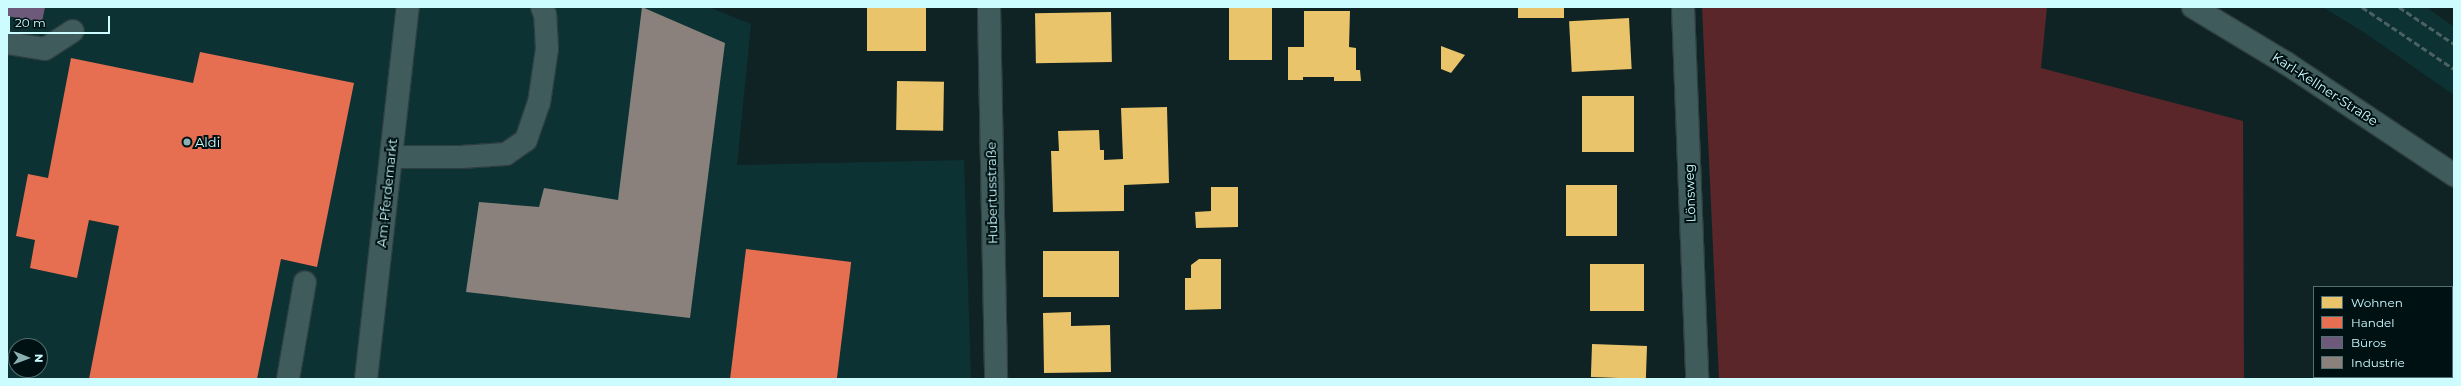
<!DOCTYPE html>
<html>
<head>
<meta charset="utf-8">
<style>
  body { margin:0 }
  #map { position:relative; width:2461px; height:386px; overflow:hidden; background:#102324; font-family:Montserrat,sans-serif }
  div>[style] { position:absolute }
  .built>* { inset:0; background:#0d3234 }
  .green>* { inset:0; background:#5a2629 }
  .homes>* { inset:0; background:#e9c46a; transform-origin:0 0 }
  .shops>* { inset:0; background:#e76f51; transform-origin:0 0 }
  .offices>* { inset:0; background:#6d597a }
  .industry>* { inset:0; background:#8a817c }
  .roads { filter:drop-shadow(1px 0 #2f3f41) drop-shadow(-1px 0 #2f3f41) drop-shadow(0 1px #2f3f41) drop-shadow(0 -1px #2f3f41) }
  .minor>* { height:22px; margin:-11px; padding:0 11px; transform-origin:11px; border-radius:11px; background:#405b5c }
  .rail>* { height:3px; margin-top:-1.5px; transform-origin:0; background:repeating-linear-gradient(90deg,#4c6162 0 6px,transparent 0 9px) }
  .dots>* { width:11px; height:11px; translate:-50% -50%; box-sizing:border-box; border:2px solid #001113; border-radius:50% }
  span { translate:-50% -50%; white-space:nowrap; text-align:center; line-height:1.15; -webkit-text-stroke:4px #001113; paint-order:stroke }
  .street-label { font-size:13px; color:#cdfcff }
  .poi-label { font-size:13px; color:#cdfcff }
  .left { translate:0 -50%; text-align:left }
  .frame { position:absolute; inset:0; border:8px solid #cdfcff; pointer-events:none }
  .legend { position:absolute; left:2313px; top:286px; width:140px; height:92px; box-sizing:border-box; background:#001113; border:1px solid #526f71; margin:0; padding:5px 7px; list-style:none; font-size:12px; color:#cdfcff }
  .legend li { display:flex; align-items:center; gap:8px; height:20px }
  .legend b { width:20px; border:1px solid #526f71 }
  .north { position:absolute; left:8px; top:338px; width:40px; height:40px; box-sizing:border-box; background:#001113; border:1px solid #526f71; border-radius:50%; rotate:91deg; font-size:11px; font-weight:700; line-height:16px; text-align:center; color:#cdfcff }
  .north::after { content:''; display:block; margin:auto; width:14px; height:18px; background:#8bb0b2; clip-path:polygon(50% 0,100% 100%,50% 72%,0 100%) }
  .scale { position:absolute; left:8px; top:16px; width:102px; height:18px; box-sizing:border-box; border:2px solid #cdfcff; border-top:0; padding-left:5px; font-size:12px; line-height:14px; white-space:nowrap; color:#cdfcff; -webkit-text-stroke:3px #001113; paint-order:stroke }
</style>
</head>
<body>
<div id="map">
  <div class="built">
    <i style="clip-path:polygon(evenodd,7px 7px,708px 7px,751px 24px,737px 165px,964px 160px,971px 379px,7px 379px,7px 7px,16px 346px,40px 346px,40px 370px,16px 370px,16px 346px)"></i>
    <i style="clip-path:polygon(2323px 7px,2426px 7px,2454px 27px,2454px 95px,2365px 33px)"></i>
  </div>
  <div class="green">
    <i style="clip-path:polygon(1702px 7px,2047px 7px,2041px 68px,2243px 121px,2244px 379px,1719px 379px)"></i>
  </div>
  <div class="homes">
    <i style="left:867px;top:7px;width:59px;height:44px"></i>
    <i style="left:1229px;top:7px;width:43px;height:53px"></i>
    <i style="left:1518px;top:7px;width:46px;height:11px"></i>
    <i style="clip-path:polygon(1304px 11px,1350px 11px,1349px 47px,1356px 48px,1356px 70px,1360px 70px,1361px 81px,1334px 81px,1334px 77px,1303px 77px,1303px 80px,1288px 80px,1288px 47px,1304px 47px)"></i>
    <i style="left:1111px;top:12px;width:50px;height:76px;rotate:89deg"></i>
    <i style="left:1629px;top:18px;width:51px;height:60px;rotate:87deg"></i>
    <i style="clip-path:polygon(1441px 46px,1465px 55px,1451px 73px,1441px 69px)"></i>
    <i style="left:897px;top:81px;width:47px;height:49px;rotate:1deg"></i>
    <i style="left:1582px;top:96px;width:52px;height:56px"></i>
    <i style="clip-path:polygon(1167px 107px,1169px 183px,1124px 185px,1124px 211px,1053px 212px,1051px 151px,1059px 151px,1058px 131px,1099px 130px,1100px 150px,1104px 150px,1104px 160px,1123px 159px,1121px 108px)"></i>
    <i style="left:1566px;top:185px;width:51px;height:51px"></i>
    <i style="clip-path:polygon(1211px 187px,1238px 187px,1238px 227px,1196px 228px,1195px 212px,1211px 211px)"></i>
    <i style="left:1043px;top:251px;width:76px;height:46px"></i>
    <i style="clip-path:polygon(1199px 259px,1221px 259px,1221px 309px,1185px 310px,1185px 278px,1191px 278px,1191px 265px)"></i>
    <i style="left:1590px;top:264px;width:54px;height:47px"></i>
    <i style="clip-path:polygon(1071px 312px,1071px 326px,1110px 325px,1111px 372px,1044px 373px,1043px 313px)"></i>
    <i style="left:1647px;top:346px;width:33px;height:55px;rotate:92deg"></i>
  </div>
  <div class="shops">
    <i style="clip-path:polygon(200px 52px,354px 83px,317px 267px,281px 259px,257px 379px,89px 379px,119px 226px,89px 220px,77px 278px,30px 268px,35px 240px,16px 236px,28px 174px,48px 178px,71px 58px,193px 83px)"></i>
    <i style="left:746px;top:249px;width:106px;height:131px;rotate:7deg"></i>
  </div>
  <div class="offices">
    <i style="clip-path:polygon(7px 7px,45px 7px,42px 22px,7px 16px)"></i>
  </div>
  <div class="industry">
    <i style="clip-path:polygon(642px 7px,725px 43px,690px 318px,466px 292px,479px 202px,539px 207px,544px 188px,618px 200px)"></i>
  </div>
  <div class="roads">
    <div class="minor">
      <i style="left:989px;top:7px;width:372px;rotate:88.9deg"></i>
      <i style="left:1683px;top:7px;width:372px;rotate:87.8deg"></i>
      <i style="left:2193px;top:7px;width:109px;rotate:31.1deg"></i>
      <i style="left:2286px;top:63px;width:202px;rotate:33.7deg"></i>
      <i style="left:7px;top:43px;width:38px;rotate:9deg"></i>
      <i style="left:45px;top:49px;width:33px;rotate:-33deg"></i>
      <i style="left:391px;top:157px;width:70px"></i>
      <i style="left:461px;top:157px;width:45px;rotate:-3.8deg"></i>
      <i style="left:506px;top:154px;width:24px;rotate:-35deg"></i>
      <i style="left:526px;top:140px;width:39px;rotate:-71deg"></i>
      <i style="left:539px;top:103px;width:55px;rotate:-81.6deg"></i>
      <i style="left:547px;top:49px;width:34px;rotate:-93deg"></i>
      <i style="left:545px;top:15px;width:9px;rotate:-111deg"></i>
      <i style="left:288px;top:379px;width:98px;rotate:-80.1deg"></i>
      <i style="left:366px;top:379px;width:374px;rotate:-83.6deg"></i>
    </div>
  </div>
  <div class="rail">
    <i style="left:2362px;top:7px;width:111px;rotate:34deg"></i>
    <i style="left:2399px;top:7px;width:66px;rotate:33.9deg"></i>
  </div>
  <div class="dots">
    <i style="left:187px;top:142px;background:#8bb0b2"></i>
  </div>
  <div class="street-label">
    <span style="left:2325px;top:89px;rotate:33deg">Karl-Kellner-Straße</span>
    <span style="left:387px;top:193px;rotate:-84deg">Am Pferdemarkt</span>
    <span style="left:992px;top:193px;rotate:-91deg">Hubertusstraße</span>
    <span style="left:1690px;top:193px;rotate:-92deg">Lönsweg</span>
  </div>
  <div class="poi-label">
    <span class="left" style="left:195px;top:142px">Aldi</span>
  </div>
  <div class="frame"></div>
  <ul class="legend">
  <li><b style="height:11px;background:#e9c46a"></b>Wohnen</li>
  <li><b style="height:11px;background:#e76f51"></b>Handel</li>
  <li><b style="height:11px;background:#6d597a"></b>Büros</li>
  <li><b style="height:11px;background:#8a817c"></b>Industrie</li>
  </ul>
  <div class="north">N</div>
  <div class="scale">20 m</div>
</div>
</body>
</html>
